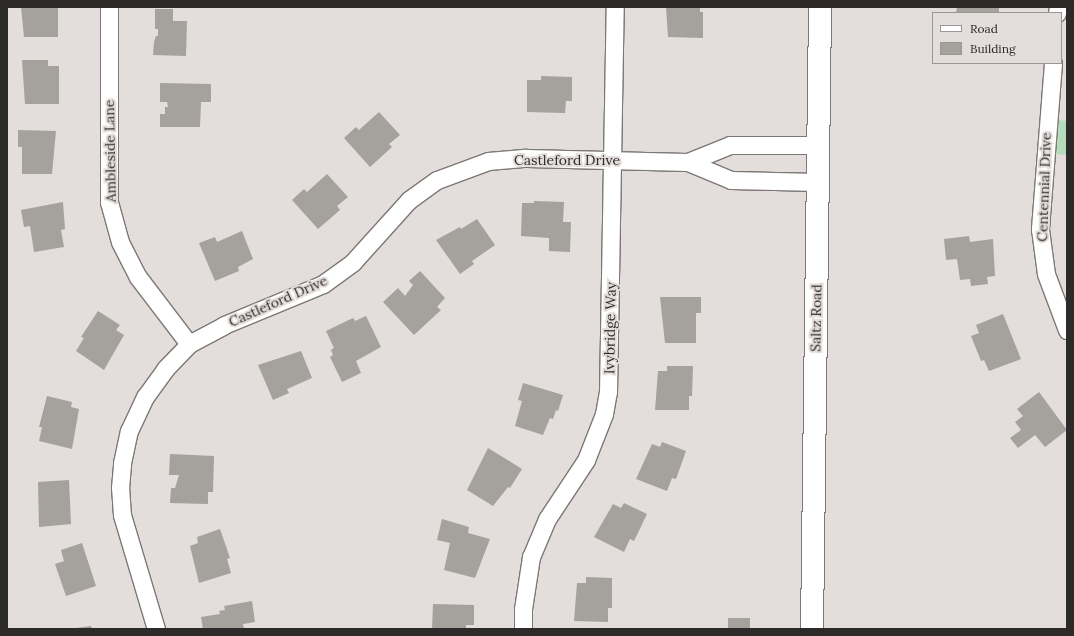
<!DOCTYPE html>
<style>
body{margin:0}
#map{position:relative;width:1074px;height:636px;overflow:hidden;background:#e3dddb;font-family:Lora,serif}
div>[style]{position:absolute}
.green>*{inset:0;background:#b6ddbb}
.building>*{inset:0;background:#a5a19d}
.roads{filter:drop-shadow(1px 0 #7d7875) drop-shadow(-1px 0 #7d7875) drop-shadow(0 1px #7d7875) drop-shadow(0 -1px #7d7875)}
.street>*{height:17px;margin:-8.5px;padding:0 8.5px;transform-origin:8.5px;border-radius:8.5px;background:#fff}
.secondary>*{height:22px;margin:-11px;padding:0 11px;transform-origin:11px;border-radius:11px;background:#fff}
span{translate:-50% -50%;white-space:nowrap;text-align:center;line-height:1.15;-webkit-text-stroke:4px #e3dddb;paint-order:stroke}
.street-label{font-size:14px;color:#2d2b2a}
.frame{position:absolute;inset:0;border:8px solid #2d2b2a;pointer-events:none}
.legend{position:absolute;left:932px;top:12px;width:130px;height:52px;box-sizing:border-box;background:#e3dddb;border:1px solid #9a9694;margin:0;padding:5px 7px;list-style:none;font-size:12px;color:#2d2b2a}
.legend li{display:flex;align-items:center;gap:8px;height:20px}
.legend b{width:20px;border:1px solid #9a9694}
</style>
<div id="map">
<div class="green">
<div style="clip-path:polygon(1057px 120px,1067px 121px,1067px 155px,1054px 154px)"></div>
</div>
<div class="building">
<div style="clip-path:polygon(21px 7px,58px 7px,58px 37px,24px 37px)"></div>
<div style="clip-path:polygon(666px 7px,700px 7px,700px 12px,703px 12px,703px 38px,668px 37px)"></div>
<div style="clip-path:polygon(957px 7px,999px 7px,999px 13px,956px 13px)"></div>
<div style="clip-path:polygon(155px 9px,173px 9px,173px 21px,187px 21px,186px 56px,153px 55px,154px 42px,156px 36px,158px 36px,158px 29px,155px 29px)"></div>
<div style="clip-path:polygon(22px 60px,48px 60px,48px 66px,59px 66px,59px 104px,25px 104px)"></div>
<div style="clip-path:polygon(541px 76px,572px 77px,572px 101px,566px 101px,565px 113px,527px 112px,527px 80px,541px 80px)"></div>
<div style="clip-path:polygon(160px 83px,211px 84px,211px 102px,201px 102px,200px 127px,160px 127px,160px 114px,165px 114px,165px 107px,168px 107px,167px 102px,160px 102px)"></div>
<div style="clip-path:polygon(379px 112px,400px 135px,389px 144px,392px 147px,370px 167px,344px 138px,356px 127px,359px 130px)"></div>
<div style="clip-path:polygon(18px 130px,56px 131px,52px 174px,22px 174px,22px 147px,18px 147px)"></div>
<div style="clip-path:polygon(327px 174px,348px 197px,337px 206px,340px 210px,318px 229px,292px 200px,304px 189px,307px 192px)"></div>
<div style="clip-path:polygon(534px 201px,564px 202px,563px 222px,571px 222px,570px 252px,549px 251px,549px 238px,521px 236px,522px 203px,534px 203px)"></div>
<div style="clip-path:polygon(63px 202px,65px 229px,61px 230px,64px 247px,34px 252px,30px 226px,24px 227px,21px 210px)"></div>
<div style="clip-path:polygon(477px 219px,495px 245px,472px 261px,474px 264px,460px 274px,436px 240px,460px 227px,461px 229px)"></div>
<div style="clip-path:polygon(242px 231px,253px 259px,238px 267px,239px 271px,215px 281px,199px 243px,215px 237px,217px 242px)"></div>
<div style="clip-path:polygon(969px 236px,970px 242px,993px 239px,995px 276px,987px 277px,988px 284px,971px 286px,970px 279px,960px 280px,957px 259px,946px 260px,944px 239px)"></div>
<div style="clip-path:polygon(420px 271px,445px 298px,437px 307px,441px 310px,414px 335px,383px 302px,398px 288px,405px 296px,413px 285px,409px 281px)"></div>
<div style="clip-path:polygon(660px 297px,701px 297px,701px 313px,696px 313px,696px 343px,665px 343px)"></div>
<div style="clip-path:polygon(98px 311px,120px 325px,116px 330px,124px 335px,104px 370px,76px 351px,84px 338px,81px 337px)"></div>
<div style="clip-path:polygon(1003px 314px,1021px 359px,989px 371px,984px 360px,981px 361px,971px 336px,979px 333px,976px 325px)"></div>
<div style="clip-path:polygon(366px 316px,381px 347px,356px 361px,361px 373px,342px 382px,330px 357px,333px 355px,331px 350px,334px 348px,326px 331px,353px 318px,355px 321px)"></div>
<div style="clip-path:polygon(301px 351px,312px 378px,287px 389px,289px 393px,273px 400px,258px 365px)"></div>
<div style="clip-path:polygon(667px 366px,693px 366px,692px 396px,689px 396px,689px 410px,655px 410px,658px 371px,667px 371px)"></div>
<div style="clip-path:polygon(523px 383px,563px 395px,558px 411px,556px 410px,553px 419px,550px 418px,543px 435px,515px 426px,522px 401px,518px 400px)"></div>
<div style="clip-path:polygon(1039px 392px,1067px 430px,1045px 447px,1035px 435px,1018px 448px,1010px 438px,1021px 430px,1015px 422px,1023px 416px,1017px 409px)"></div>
<div style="clip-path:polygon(47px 396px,72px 402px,71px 407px,79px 409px,72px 449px,39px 441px,42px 427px,39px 427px)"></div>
<div style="clip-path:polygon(662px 442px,686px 451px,676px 479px,672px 478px,667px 491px,636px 479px,652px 444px,660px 447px)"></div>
<div style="clip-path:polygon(488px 448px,522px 469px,510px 488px,508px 487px,493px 506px,467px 490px)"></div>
<div style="clip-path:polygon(170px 454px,214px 456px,213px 492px,208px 492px,208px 504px,170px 503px,171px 488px,175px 488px,179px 475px,169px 475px)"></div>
<div style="clip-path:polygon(69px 480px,71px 524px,39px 527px,38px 482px)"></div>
<div style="clip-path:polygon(624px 503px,647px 514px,634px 541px,630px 539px,624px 552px,594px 537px,613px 504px,621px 508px)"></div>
<div style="clip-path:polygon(442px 519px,469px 527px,468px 533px,490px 539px,475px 578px,444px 570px,450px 543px,437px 540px)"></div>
<div style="clip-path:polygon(220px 529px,230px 558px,227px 559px,231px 573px,199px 583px,190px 546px,198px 543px,197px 537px)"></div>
<div style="clip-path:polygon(82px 543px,96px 586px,66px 596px,55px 564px,64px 561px,61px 550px)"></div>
<div style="clip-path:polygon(586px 577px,612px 578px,612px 608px,608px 608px,608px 622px,574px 621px,577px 583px,586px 583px)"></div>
<div style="clip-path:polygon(252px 601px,255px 622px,243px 624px,244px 629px,203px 629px,201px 617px,220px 614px,219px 611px,225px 610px,224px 606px)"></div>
<div style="clip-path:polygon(433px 604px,474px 605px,474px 625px,466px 625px,466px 629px,432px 629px)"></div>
<div style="clip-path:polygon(728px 618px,750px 618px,750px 629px,728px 629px)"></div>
<div style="clip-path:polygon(91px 626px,92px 629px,76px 629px,76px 628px)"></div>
</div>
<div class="roads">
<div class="street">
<div style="left:109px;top:7px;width:195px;rotate:90deg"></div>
<div style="left:109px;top:202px;width:41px;rotate:74.6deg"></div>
<div style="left:120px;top:242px;width:39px;rotate:63deg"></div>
<div style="left:138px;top:277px;width:84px;rotate:52.7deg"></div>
<div style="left:1057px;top:13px;width:6px;rotate:-81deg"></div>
<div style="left:1053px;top:63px;width:167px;rotate:94.5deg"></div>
<div style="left:1040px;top:229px;width:45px;rotate:82.4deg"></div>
<div style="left:1046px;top:274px;width:60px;rotate:69.4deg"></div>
<div style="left:818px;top:182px;width:87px;rotate:-178.7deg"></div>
<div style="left:731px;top:180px;width:47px;rotate:-157.3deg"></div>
<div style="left:688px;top:162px;width:45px;rotate:-22deg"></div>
<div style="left:730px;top:145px;width:88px"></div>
<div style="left:156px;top:629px;width:119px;rotate:-106.6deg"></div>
<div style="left:122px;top:515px;width:27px;rotate:-94deg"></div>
<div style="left:120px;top:488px;width:25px;rotate:-85deg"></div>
<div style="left:122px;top:463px;width:33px;rotate:-78deg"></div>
<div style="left:129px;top:431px;width:38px;rotate:-65deg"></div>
<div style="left:145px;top:397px;width:34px;rotate:-54deg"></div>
<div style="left:165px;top:369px;width:35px;rotate:-46deg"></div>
<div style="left:189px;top:344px;width:40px;rotate:-28deg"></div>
<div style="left:224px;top:325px;width:107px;rotate:-22.5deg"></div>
<div style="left:323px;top:284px;width:37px;rotate:-36deg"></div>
<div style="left:353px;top:262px;width:84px;rotate:-47.9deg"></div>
<div style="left:409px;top:200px;width:34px;rotate:-36deg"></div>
<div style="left:437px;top:180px;width:54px;rotate:-20.4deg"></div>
<div style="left:488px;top:161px;width:38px;rotate:-5deg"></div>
<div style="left:526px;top:158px;width:162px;rotate:1.4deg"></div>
<div style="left:523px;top:629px;width:20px;rotate:-90deg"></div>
<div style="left:523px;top:609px;width:53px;rotate:-81.3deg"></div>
<div style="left:531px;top:557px;width:41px;rotate:-67.2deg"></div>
<div style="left:547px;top:519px;width:71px;rotate:-56.5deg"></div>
<div style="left:586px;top:460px;width:49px;rotate:-68.6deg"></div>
<div style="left:604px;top:414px;width:22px;rotate:-80deg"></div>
<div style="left:608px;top:392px;width:385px;rotate:-89deg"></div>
</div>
<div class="secondary">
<div style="left:812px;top:629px;width:622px;rotate:-89.26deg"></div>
</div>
</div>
<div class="street-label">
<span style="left:110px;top:151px;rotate:-91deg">Ambleside Lane</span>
<span style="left:567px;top:160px">Castleford Drive</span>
<span style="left:1044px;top:187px;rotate:-88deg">Centennial Drive</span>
<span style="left:278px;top:301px;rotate:-24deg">Castleford Drive</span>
<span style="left:816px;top:318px;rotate:-89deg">Saltz Road</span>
<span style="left:610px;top:328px;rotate:-89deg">Ivybridge Way</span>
</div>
<div class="frame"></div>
<ul class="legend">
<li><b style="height:5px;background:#fff"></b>Road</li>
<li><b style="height:11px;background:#a5a19d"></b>Building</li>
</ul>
</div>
